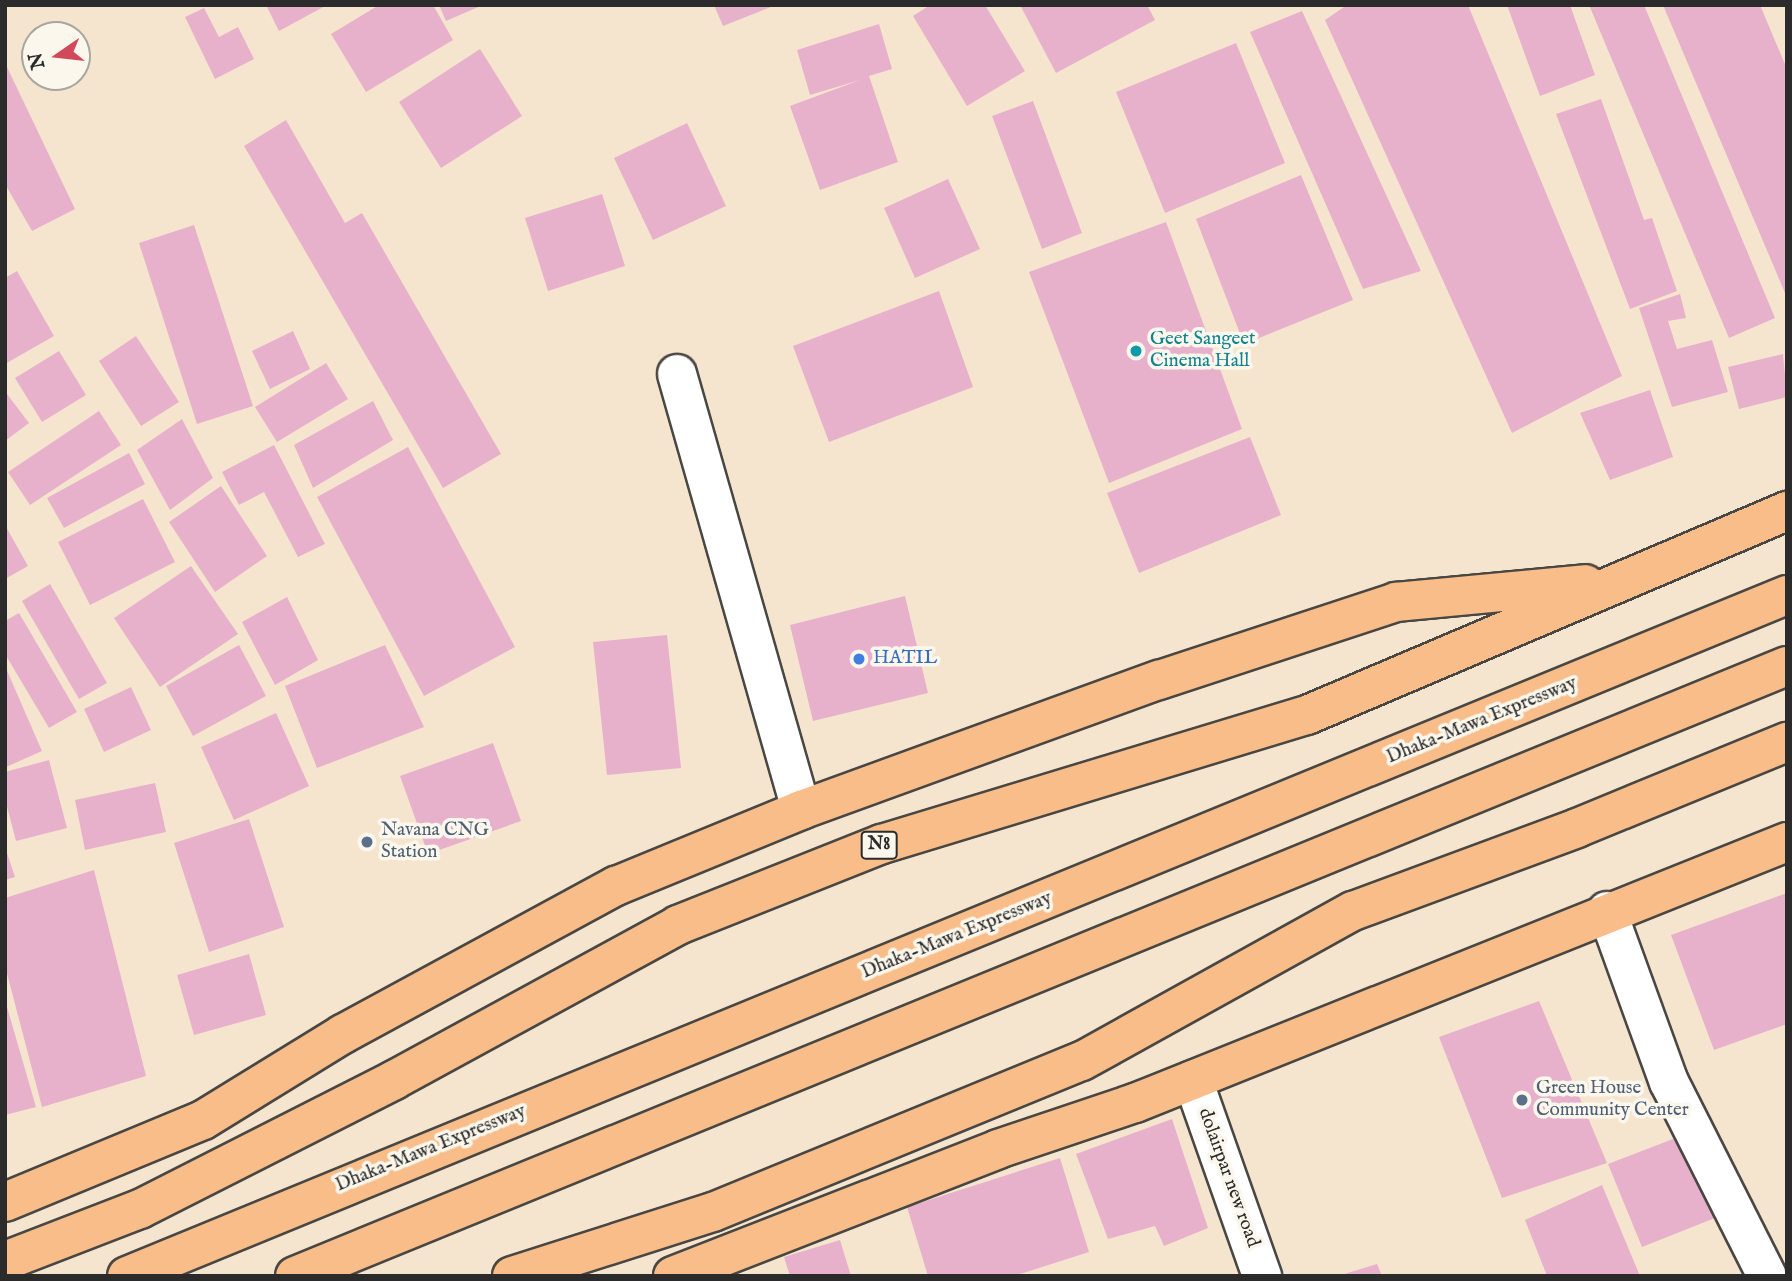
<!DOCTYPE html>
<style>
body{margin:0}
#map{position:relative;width:1792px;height:1281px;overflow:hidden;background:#f6e5ce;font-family:"IM FELL English",serif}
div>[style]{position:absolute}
.building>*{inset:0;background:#e7b1cc}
.roads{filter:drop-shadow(2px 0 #494743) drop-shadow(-2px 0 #494743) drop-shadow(0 2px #494743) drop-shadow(0 -2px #494743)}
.street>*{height:38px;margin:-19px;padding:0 19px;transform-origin:19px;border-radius:19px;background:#fff}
.highway>*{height:38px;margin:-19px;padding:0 19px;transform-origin:19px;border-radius:19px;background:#f8bd89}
.dots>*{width:19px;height:19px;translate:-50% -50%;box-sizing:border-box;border:4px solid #fbf7ec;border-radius:50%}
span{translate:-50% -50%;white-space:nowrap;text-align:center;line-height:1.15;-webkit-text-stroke:7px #fbf7ec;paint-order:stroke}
.shield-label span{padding:2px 5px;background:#fbf7ec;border:2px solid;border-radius:5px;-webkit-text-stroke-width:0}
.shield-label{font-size:18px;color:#2b2b2b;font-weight:700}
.culture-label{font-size:19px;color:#0d838f}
.left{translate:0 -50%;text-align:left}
.shop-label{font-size:19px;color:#366cbe}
.street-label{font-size:19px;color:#2b2b2b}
.service-label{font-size:19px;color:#4e5e75}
.frame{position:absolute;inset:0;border:7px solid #2b2b2b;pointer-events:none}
.north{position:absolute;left:21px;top:21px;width:70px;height:70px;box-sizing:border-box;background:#fbf7ec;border:2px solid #a8a59f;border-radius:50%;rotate:256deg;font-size:19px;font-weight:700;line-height:28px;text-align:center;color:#2b2b2b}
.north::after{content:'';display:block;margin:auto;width:24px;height:32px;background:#d1495b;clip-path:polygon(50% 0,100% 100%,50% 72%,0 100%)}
</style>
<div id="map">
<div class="building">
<div style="clip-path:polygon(266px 5px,327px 5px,279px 31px)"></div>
<div style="clip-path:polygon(379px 5px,433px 5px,453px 40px,366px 92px,331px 34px)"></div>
<div style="clip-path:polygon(439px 5px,483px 5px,446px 21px)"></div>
<div style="clip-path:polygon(714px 5px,776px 5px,723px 26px)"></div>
<div style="clip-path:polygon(930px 5px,985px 5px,1025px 71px,967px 106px,913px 16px)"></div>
<div style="clip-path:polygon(1020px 5px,1147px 5px,1155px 20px,1056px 73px)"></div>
<div style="clip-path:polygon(1347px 5px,1468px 5px,1622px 376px,1512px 433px,1325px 20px)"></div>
<div style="clip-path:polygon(1507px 5px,1570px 5px,1595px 75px,1540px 96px)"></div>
<div style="clip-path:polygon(1589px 5px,1644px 5px,1775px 318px,1729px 338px)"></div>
<div style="clip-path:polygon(1663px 5px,1760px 5px,1787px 69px,1785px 293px)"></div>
<div style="clip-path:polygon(204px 8px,219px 37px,238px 27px,254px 59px,215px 79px,185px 17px)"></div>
<div style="clip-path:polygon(1302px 11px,1421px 271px,1363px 289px,1250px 32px)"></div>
<div style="clip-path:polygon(879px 24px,892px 69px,869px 76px,898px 162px,820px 190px,790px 106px,860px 80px,810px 95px,797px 50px)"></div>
<div style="clip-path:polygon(1236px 43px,1285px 163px,1165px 213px,1116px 92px)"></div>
<div style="clip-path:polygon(480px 49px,522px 116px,441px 168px,399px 102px)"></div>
<div style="clip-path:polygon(5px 63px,75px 209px,32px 231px,5px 184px)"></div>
<div style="clip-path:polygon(1601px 99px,1644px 220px,1652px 218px,1677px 291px,1630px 309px,1556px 114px)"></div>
<div style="clip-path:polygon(1033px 101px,1082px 233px,1042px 249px,992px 116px)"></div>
<div style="clip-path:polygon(286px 120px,345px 223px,362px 213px,501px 454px,443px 488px,244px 146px)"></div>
<div style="clip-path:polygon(687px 123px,726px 206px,653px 240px,614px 158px)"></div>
<div style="clip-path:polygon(1301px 175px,1353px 300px,1244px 344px,1196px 219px)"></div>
<div style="clip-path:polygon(948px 179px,980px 249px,915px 278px,884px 208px)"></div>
<div style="clip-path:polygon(602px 194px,625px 266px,548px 291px,525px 218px)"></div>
<div style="clip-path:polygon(1166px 222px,1242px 429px,1109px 483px,1029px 272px)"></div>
<div style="clip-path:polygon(194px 225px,253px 406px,197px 424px,139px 243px)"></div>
<div style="clip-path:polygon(17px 271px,54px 336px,5px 364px,5px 278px)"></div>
<div style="clip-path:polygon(939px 291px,973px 387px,829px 442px,793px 346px)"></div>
<div style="clip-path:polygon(1680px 294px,1686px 318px,1668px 321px,1677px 349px,1712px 340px,1728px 392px,1672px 407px,1639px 308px)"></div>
<div style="clip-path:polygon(293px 331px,310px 369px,270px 389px,252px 351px)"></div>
<div style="clip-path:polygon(136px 336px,179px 402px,141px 426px,99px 361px)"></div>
<div style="clip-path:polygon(59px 351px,86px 395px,42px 422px,15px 378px)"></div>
<div style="clip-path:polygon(1783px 354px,1787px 397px,1739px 409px,1728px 367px)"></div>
<div style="clip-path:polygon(326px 363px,348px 399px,277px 442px,255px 407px)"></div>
<div style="clip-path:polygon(1650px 390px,1673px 457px,1610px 480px,1580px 413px)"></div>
<div style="clip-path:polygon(7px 394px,29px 423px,5px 441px,5px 396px)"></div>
<div style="clip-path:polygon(373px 401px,393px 440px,313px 488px,294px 445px)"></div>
<div style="clip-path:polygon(99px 411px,121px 445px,30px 505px,8px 472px)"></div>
<div style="clip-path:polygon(182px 419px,213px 478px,170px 510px,137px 450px)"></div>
<div style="clip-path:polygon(1250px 437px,1281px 515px,1139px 573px,1107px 493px)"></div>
<div style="clip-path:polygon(274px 445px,325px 544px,298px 557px,264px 492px,239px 505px,222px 472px)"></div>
<div style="clip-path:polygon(408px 447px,515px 647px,424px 696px,317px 497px)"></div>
<div style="clip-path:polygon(129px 453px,145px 484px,64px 528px,47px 498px)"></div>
<div style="clip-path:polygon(221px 486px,267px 556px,215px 592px,169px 522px)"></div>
<div style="clip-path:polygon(143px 499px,175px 562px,90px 605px,58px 542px)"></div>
<div style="clip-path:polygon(5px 525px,28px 566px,5px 579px)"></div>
<div style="clip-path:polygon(191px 566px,238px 634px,160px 687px,114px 618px)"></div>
<div style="clip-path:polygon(50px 584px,107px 683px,79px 699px,22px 601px)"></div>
<div style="clip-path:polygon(905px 596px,928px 693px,813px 721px,790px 625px)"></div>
<div style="clip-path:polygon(287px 597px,318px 660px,275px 685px,242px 622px)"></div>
<div style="clip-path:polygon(19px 613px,77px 712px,49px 728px,5px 654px,5px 621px)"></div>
<div style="clip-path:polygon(667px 635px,681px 768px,607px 775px,593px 642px)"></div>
<div style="clip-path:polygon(239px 645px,266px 696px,193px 736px,166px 686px)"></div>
<div style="clip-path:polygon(385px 645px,424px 727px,317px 768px,285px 686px)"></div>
<div style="clip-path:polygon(5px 666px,42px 751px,6px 767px,5px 765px)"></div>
<div style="clip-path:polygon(131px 687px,151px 730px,104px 752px,84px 709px)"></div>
<div style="clip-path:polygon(276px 713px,309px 786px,234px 820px,201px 747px)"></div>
<div style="clip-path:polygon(493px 743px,521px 821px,428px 854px,400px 776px)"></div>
<div style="clip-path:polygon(49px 760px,67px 828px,16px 841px,5px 799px,5px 772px)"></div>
<div style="clip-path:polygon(155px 783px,166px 832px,85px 850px,75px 800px)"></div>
<div style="clip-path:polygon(249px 819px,284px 927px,209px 952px,174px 843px)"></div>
<div style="clip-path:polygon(5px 847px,15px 877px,5px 880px)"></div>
<div style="clip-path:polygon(94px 870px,146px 1076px,42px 1107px,5px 966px,5px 898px)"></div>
<div style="clip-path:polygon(1787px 893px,1787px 1024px,1714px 1050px,1671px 935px)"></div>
<div style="clip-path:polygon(249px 954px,266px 1015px,194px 1035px,177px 975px)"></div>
<div style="clip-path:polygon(5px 1000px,36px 1107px,5px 1115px)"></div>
<div style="clip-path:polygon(1539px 1001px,1607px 1163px,1502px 1198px,1439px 1037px)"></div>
<div style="clip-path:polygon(1172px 1119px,1208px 1228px,1164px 1246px,1155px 1226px,1108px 1239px,1076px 1154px)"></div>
<div style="clip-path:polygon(1686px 1134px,1720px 1216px,1642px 1247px,1608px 1164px)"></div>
<div style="clip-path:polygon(1060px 1158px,1089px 1252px,1014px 1276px,928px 1276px,907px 1207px)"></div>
<div style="clip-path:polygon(1602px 1185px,1640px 1276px,1547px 1276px,1525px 1220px)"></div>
<div style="clip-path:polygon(840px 1240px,851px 1276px,790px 1276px,784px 1257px)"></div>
<div style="clip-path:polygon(1377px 1264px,1382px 1276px,1341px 1276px,1341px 1275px)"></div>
</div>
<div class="roads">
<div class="street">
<div style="left:677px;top:374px;width:453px;rotate:74.1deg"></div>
<div style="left:1607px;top:911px;width:182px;rotate:70.1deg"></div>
<div style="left:1669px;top:1082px;width:217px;rotate:63.2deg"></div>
<div style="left:1193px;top:1080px;width:208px;rotate:70.6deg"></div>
</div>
<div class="highway">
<div style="left:5px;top:1202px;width:214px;rotate:-22.5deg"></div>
<div style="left:203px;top:1120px;width:164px;rotate:-31.6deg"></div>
<div style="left:343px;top:1034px;width:311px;rotate:-28.5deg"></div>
<div style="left:616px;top:886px;width:200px;rotate:-22.3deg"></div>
<div style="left:801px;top:810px;width:381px;rotate:-20deg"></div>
<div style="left:1159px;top:680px;width:250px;rotate:-18.2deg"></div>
<div style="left:1396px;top:602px;width:190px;rotate:-5.4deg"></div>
<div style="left:5px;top:1261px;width:145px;rotate:-21.1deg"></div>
<div style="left:140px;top:1209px;width:285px;rotate:-26.9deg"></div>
<div style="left:394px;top:1080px;width:324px;rotate:-28.6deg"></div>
<div style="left:678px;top:925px;width:219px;rotate:-21.7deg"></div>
<div style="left:882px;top:844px;width:444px;rotate:-16.9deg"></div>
<div style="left:1307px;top:715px;width:522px;rotate:-23.03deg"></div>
<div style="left:127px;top:1276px;width:1794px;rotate:-22.31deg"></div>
<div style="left:295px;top:1276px;width:1612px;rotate:-22.24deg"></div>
<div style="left:512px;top:1276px;width:211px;rotate:-17.7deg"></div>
<div style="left:713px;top:1212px;width:399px;rotate:-22.3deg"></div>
<div style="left:1082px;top:1061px;width:310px;rotate:-29deg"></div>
<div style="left:1353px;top:911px;width:239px;rotate:-20.3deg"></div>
<div style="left:1577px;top:828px;width:227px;rotate:-22.3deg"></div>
<div style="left:673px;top:1276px;width:349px;rotate:-21.3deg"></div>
<div style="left:998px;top:1149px;width:145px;rotate:-18.6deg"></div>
<div style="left:1135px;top:1103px;width:702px;rotate:-21.82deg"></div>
</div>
</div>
<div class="dots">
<div style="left:1136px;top:351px;background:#0f9aa8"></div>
<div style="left:859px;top:659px;background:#3f7fe0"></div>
<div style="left:367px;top:842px;background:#5c6f8a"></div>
<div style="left:1522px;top:1100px;background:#5c6f8a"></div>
</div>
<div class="shield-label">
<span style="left:879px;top:845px">N8</span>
</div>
<div class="culture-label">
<span class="left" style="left:1150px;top:351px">Geet Sangeet<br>Cinema Hall</span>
</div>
<div class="shop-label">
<span class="left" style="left:873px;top:659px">HATIL</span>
</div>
<div class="street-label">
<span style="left:1482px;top:721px;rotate:-22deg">Dhaka-Mawa Expressway</span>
<span style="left:957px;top:936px;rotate:-22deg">Dhaka-Mawa Expressway</span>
<span style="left:431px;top:1149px;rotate:-22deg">Dhaka-Mawa Expressway</span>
<span style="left:1228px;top:1178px;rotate:70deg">dolairpar new road</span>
</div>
<div class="service-label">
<span class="left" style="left:381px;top:842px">Navana CNG<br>Station</span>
<span class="left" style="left:1536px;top:1100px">Green House<br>Community Center</span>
</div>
<div class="frame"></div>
<div class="north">N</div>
</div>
